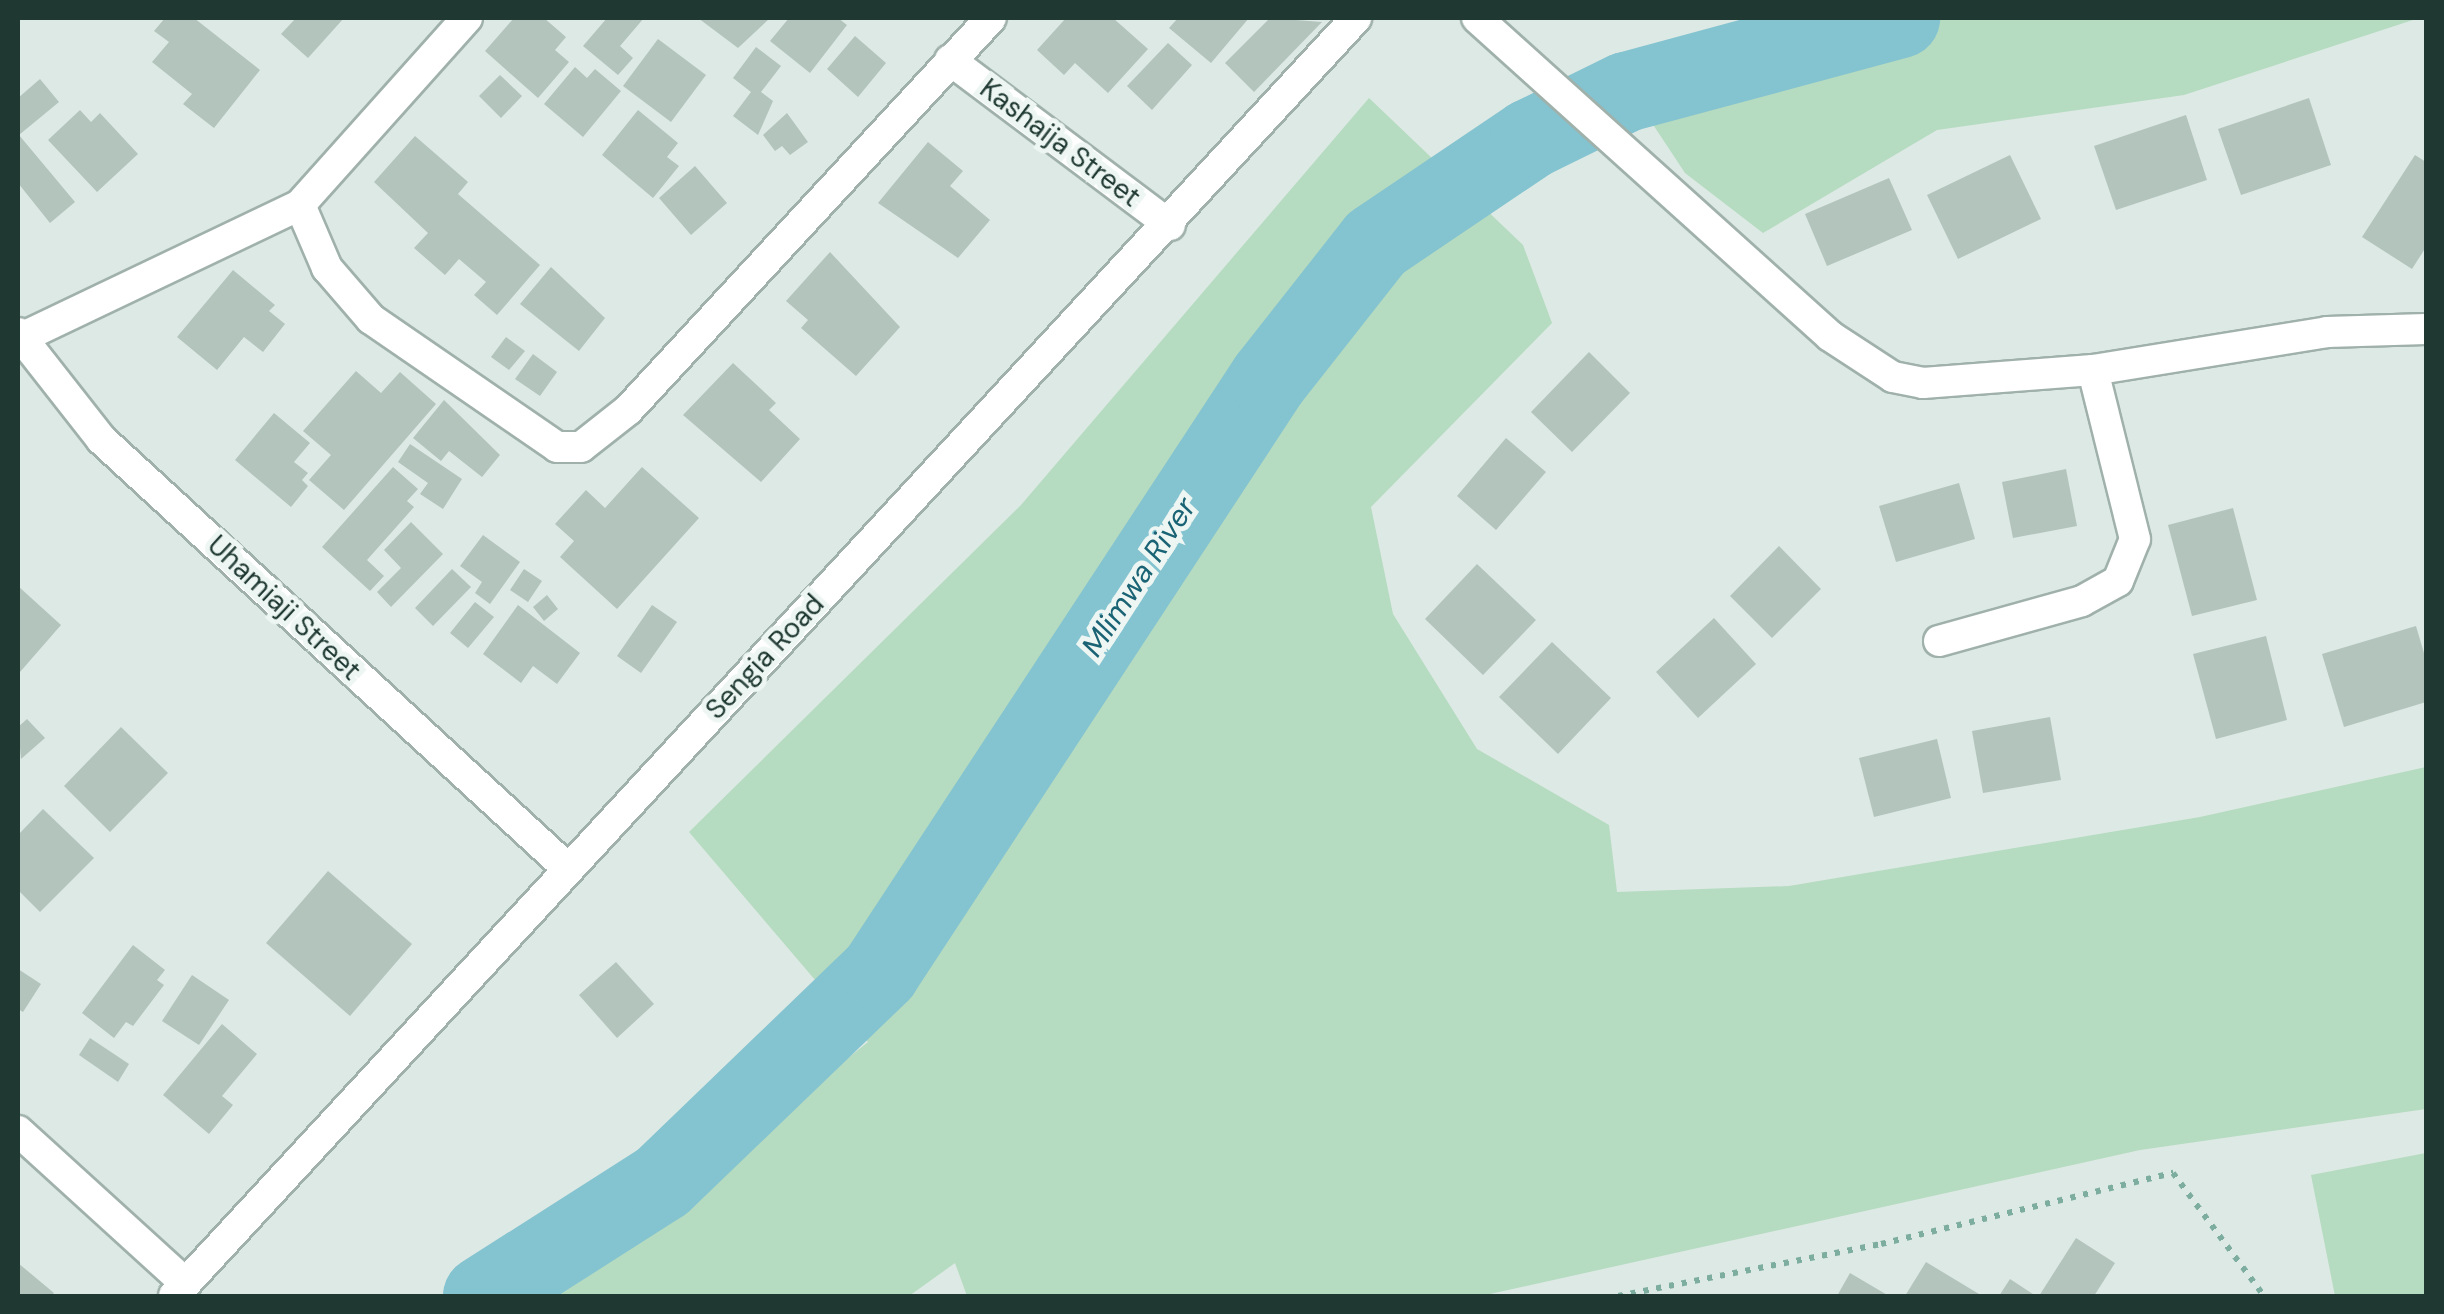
<!DOCTYPE html>
<style>
body{margin:0}
#map{position:relative;width:2444px;height:1314px;overflow:hidden;background:#dde9e4;font-family:"DM Sans",sans-serif}
div>[style]{position:absolute}
.green>*{inset:0;background:#b5dbc0}
.river>*{height:80px;margin:-40px;padding:0 40px;transform-origin:40px;border-radius:40px;background:#84c3d0}
.building>*{inset:0;background:#b3c4bd}
.path>*{height:6px;margin-top:-3px;transform-origin:0;background:repeating-linear-gradient(90deg,#7dad9f 0 5px,transparent 0 13px)}
.roads{filter:drop-shadow(2px 0 #a0b1ab) drop-shadow(-2px 0 #a0b1ab) drop-shadow(0 2px #a0b1ab) drop-shadow(0 -2px #a0b1ab)}
.street>*{height:30px;margin:-15px;padding:0 15px;transform-origin:15px;border-radius:15px;background:#fff}
span{translate:-50% -50%;white-space:nowrap;text-align:center;line-height:1.15;-webkit-text-stroke:10px #edf6f2;paint-order:stroke}
.street-label{font-size:28px;color:#1f3932}
.water-label{font-size:30px;color:#1a6374;font-style:italic}
.frame{position:absolute;inset:0;border:20px solid #1f3932;pointer-events:none}
</style>
<div id="map">
<div class="green">
<div style="clip-path:polygon(1749px 18px,2419px 18px,2184px 95px,1937px 130px,1763px 233px,1685px 173px,1613px 64px)"></div>
<div style="clip-path:polygon(1369px 98px,1523px 245px,1552px 323px,1371px 507px,1393px 614px,1477px 749px,1609px 825px,1617px 892px,1789px 886px,2200px 817px,2426px 767px,2426px 1109px,2140px 1150px,1481px 1296px,967px 1296px,955px 1263px,909px 1296px,550px 1296px,868px 1042px,689px 832px,1021px 505px)"></div>
<div style="clip-path:polygon(2426px 1153px,2426px 1296px,2335px 1296px,2311px 1175px)"></div>
</div>
<div class="river">
<div style="left:483px;top:1296px;width:212px;rotate:-32.5deg"></div>
<div style="left:662px;top:1182px;width:303px;rotate:-43.9deg"></div>
<div style="left:880px;top:972px;width:709px;rotate:-56.74deg"></div>
<div style="left:1269px;top:379px;width:173px;rotate:-51.8deg"></div>
<div style="left:1376px;top:243px;width:186px;rotate:-34deg"></div>
<div style="left:1530px;top:139px;width:107px;rotate:-26.1deg"></div>
<div style="left:1626px;top:92px;width:284px;rotate:-15.1deg"></div>
</div>
<div class="building">
<div style="clip-path:polygon(165px 18px,194px 18px,260px 70px,214px 128px,183px 104px,192px 94px,152px 62px,169px 42px,154px 31px)"></div>
<div style="clip-path:polygon(296px 18px,344px 18px,308px 58px,281px 34px)"></div>
<div style="clip-path:polygon(514px 18px,544px 18px,566px 37px,555px 50px,569px 62px,538px 98px,485px 51px)"></div>
<div style="clip-path:polygon(607px 18px,644px 18px,620px 46px,633px 58px,618px 75px,583px 46px)"></div>
<div style="clip-path:polygon(698px 18px,770px 18px,738px 48px)"></div>
<div style="clip-path:polygon(789px 18px,838px 18px,847px 25px,810px 73px,770px 41px)"></div>
<div style="clip-path:polygon(1066px 18px,1113px 18px,1148px 49px,1108px 93px,1075px 63px,1064px 75px,1037px 50px)"></div>
<div style="clip-path:polygon(1178px 18px,1249px 18px,1211px 63px,1169px 28px)"></div>
<div style="clip-path:polygon(1270px 18px,1322px 22px,1254px 92px,1225px 63px)"></div>
<div style="clip-path:polygon(855px 36px,886px 63px,858px 97px,827px 69px)"></div>
<div style="clip-path:polygon(658px 39px,706px 75px,671px 122px,623px 86px)"></div>
<div style="clip-path:polygon(1168px 43px,1192px 65px,1152px 110px,1127px 86px)"></div>
<div style="clip-path:polygon(756px 47px,781px 66px,761px 92px,773px 101px,758px 135px,733px 116px,751px 92px,733px 78px)"></div>
<div style="clip-path:polygon(575px 67px,587px 78px,595px 69px,621px 91px,583px 137px,544px 104px)"></div>
<div style="clip-path:polygon(500px 75px,522px 96px,501px 118px,479px 96px)"></div>
<div style="clip-path:polygon(40px 79px,59px 102px,19px 135px,75px 202px,50px 223px,18px 183px,18px 98px)"></div>
<div style="clip-path:polygon(2309px 98px,2331px 165px,2241px 195px,2218px 129px)"></div>
<div style="clip-path:polygon(80px 110px,91px 122px,100px 113px,138px 154px,97px 192px,48px 140px)"></div>
<div style="clip-path:polygon(638px 110px,678px 143px,667px 157px,679px 166px,653px 198px,602px 155px)"></div>
<div style="clip-path:polygon(787px 113px,808px 142px,790px 155px,782px 146px,775px 151px,763px 135px)"></div>
<div style="clip-path:polygon(2186px 115px,2207px 180px,2116px 210px,2094px 146px)"></div>
<div style="clip-path:polygon(415px 136px,468px 182px,458px 194px,540px 265px,497px 315px,474px 295px,486px 282px,459px 259px,445px 275px,414px 248px,428px 233px,374px 182px)"></div>
<div style="clip-path:polygon(928px 142px,963px 171px,950px 186px,990px 220px,958px 258px,878px 203px)"></div>
<div style="clip-path:polygon(2010px 155px,2041px 219px,1958px 259px,1927px 195px)"></div>
<div style="clip-path:polygon(2415px 155px,2426px 162px,2426px 247px,2412px 269px,2362px 237px)"></div>
<div style="clip-path:polygon(695px 166px,727px 203px,691px 235px,659px 198px)"></div>
<div style="clip-path:polygon(1889px 178px,1912px 230px,1827px 266px,1805px 214px)"></div>
<div style="clip-path:polygon(830px 252px,900px 327px,856px 376px,801px 328px,808px 320px,786px 301px)"></div>
<div style="clip-path:polygon(551px 267px,605px 318px,579px 351px,520px 304px)"></div>
<div style="clip-path:polygon(233px 270px,275px 305px,269px 311px,285px 324px,263px 352px,244px 337px,217px 370px,177px 337px)"></div>
<div style="clip-path:polygon(506px 337px,525px 351px,509px 370px,491px 357px)"></div>
<div style="clip-path:polygon(1589px 352px,1630px 393px,1572px 452px,1531px 412px)"></div>
<div style="clip-path:polygon(533px 354px,557px 372px,540px 396px,515px 379px)"></div>
<div style="clip-path:polygon(733px 363px,776px 403px,769px 410px,800px 439px,761px 482px,683px 415px)"></div>
<div style="clip-path:polygon(356px 371px,381px 393px,400px 372px,436px 404px,344px 510px,309px 480px,331px 455px,303px 431px)"></div>
<div style="clip-path:polygon(444px 400px,500px 455px,482px 477px,449px 451px,441px 461px,413px 438px)"></div>
<div style="clip-path:polygon(274px 413px,310px 443px,294px 462px,308px 473px,302px 480px,308px 486px,291px 507px,235px 460px)"></div>
<div style="clip-path:polygon(1506px 438px,1546px 472px,1496px 530px,1457px 496px)"></div>
<div style="clip-path:polygon(410px 444px,462px 479px,443px 509px,420px 494px,428px 483px,398px 462px)"></div>
<div style="clip-path:polygon(393px 467px,418px 489px,407px 501px,414px 507px,367px 560px,384px 576px,370px 591px,322px 547px)"></div>
<div style="clip-path:polygon(642px 467px,699px 518px,617px 609px,560px 557px,574px 541px,555px 524px,586px 490px,605px 508px)"></div>
<div style="clip-path:polygon(2066px 469px,2077px 526px,2013px 538px,2002px 482px)"></div>
<div style="clip-path:polygon(1959px 483px,1975px 539px,1896px 562px,1879px 506px)"></div>
<div style="clip-path:polygon(2233px 508px,2257px 600px,2192px 616px,2168px 525px)"></div>
<div style="clip-path:polygon(411px 522px,443px 554px,391px 607px,377px 592px,401px 568px,384px 550px)"></div>
<div style="clip-path:polygon(483px 535px,520px 562px,490px 604px,475px 593px,482px 582px,460px 566px)"></div>
<div style="clip-path:polygon(1779px 546px,1821px 589px,1772px 638px,1730px 596px)"></div>
<div style="clip-path:polygon(1477px 564px,1536px 620px,1483px 675px,1425px 619px)"></div>
<div style="clip-path:polygon(452px 569px,471px 587px,433px 626px,415px 608px)"></div>
<div style="clip-path:polygon(524px 569px,542px 581px,528px 602px,510px 590px)"></div>
<div style="clip-path:polygon(18px 586px,61px 625px,20px 672px,18px 670px)"></div>
<div style="clip-path:polygon(547px 595px,558px 609px,544px 621px,533px 607px)"></div>
<div style="clip-path:polygon(475px 602px,494px 617px,468px 648px,450px 633px)"></div>
<div style="clip-path:polygon(518px 605px,580px 653px,557px 684px,533px 666px,521px 683px,483px 654px)"></div>
<div style="clip-path:polygon(652px 605px,677px 622px,641px 673px,617px 656px)"></div>
<div style="clip-path:polygon(1714px 618px,1756px 664px,1698px 718px,1656px 672px)"></div>
<div style="clip-path:polygon(2416px 626px,2426px 660px,2426px 702px,2344px 727px,2322px 654px)"></div>
<div style="clip-path:polygon(2266px 636px,2287px 720px,2216px 739px,2193px 654px)"></div>
<div style="clip-path:polygon(1552px 642px,1611px 698px,1558px 754px,1499px 697px)"></div>
<div style="clip-path:polygon(2050px 717px,2061px 780px,1983px 793px,1972px 731px)"></div>
<div style="clip-path:polygon(27px 719px,45px 738px,21px 759px,18px 727px)"></div>
<div style="clip-path:polygon(121px 727px,168px 773px,110px 832px,64px 786px)"></div>
<div style="clip-path:polygon(1937px 739px,1951px 798px,1874px 817px,1859px 758px)"></div>
<div style="clip-path:polygon(43px 809px,94px 858px,40px 912px,18px 890px,18px 835px)"></div>
<div style="clip-path:polygon(328px 871px,412px 944px,350px 1016px,266px 943px)"></div>
<div style="clip-path:polygon(133px 945px,165px 970px,157px 980px,164px 985px,133px 1026px,126px 1022px,114px 1038px,82px 1013px)"></div>
<div style="clip-path:polygon(616px 962px,654px 1004px,617px 1038px,579px 995px)"></div>
<div style="clip-path:polygon(18px 969px,41px 984px,23px 1012px,18px 1009px)"></div>
<div style="clip-path:polygon(192px 975px,229px 1000px,199px 1045px,162px 1021px)"></div>
<div style="clip-path:polygon(222px 1024px,257px 1054px,222px 1096px,233px 1105px,209px 1134px,163px 1095px)"></div>
<div style="clip-path:polygon(90px 1038px,129px 1064px,118px 1082px,79px 1055px)"></div>
<div style="clip-path:polygon(2076px 1238px,2115px 1263px,2094px 1296px,2039px 1296px)"></div>
<div style="clip-path:polygon(1926px 1262px,1979px 1294px,1977px 1296px,1905px 1296px)"></div>
<div style="clip-path:polygon(18px 1263px,54px 1293px,51px 1296px,18px 1296px)"></div>
<div style="clip-path:polygon(1850px 1273px,1889px 1296px,1837px 1296px)"></div>
<div style="clip-path:polygon(2010px 1279px,2036px 1296px,1999px 1296px)"></div>
</div>
<div class="path">
<div style="left:1618px;top:1296px;width:268px;rotate:-11.2deg"></div>
<div style="left:1881px;top:1244px;width:301px;rotate:-13.7deg"></div>
<div style="left:2173px;top:1173px;width:153px;rotate:53.5deg"></div>
</div>
<div class="roads">
<div class="street">
<div style="left:467px;top:18px;width:251px;rotate:131.8deg"></div>
<div style="left:300px;top:205px;width:69px;rotate:66.8deg"></div>
<div style="left:327px;top:268px;width:67px;rotate:49.2deg"></div>
<div style="left:371px;top:319px;width:226px;rotate:34.5deg"></div>
<div style="left:557px;top:447px;width:24px"></div>
<div style="left:581px;top:447px;width:60px;rotate:-38.2deg"></div>
<div style="left:628px;top:410px;width:534px;rotate:-47.2deg"></div>
<div style="left:1477px;top:18px;width:475px;rotate:42deg"></div>
<div style="left:1830px;top:336px;width:75px;rotate:33.1deg"></div>
<div style="left:1893px;top:377px;width:31px;rotate:11deg"></div>
<div style="left:1923px;top:383px;width:170px;rotate:-4.4deg"></div>
<div style="left:2093px;top:370px;width:237px;rotate:-9.2deg"></div>
<div style="left:2327px;top:332px;width:99px;rotate:-1.7deg"></div>
<div style="left:950px;top:60px;width:275px;rotate:36.9deg"></div>
<div style="left:18px;top:333px;width:135px;rotate:51.9deg"></div>
<div style="left:101px;top:439px;width:633px;rotate:42.63deg"></div>
<div style="left:21px;top:338px;width:309px;rotate:-25.5deg"></div>
<div style="left:1939px;top:641px;width:148px;rotate:-15.6deg"></div>
<div style="left:2082px;top:601px;width:41px;rotate:-29.1deg"></div>
<div style="left:2118px;top:581px;width:45px;rotate:-68deg"></div>
<div style="left:2135px;top:539px;width:174px;rotate:-104deg"></div>
<div style="left:18px;top:1131px;width:226px;rotate:42.3deg"></div>
<div style="left:174px;top:1296px;width:1741px;rotate:-47.23deg"></div>
</div>
</div>
<div class="street-label">
<span style="left:1060px;top:143px;rotate:37deg">Kashaija Street</span>
<span style="left:284px;top:608px;rotate:43deg">Uhamiaji Street</span>
<span style="left:765px;top:657px;rotate:-47deg">Sengia Road</span>
</div>
<div class="water-label">
<span style="left:1139px;top:577px;rotate:-57deg">Mlimwa River</span>
</div>
<div class="frame"></div>
</div>
